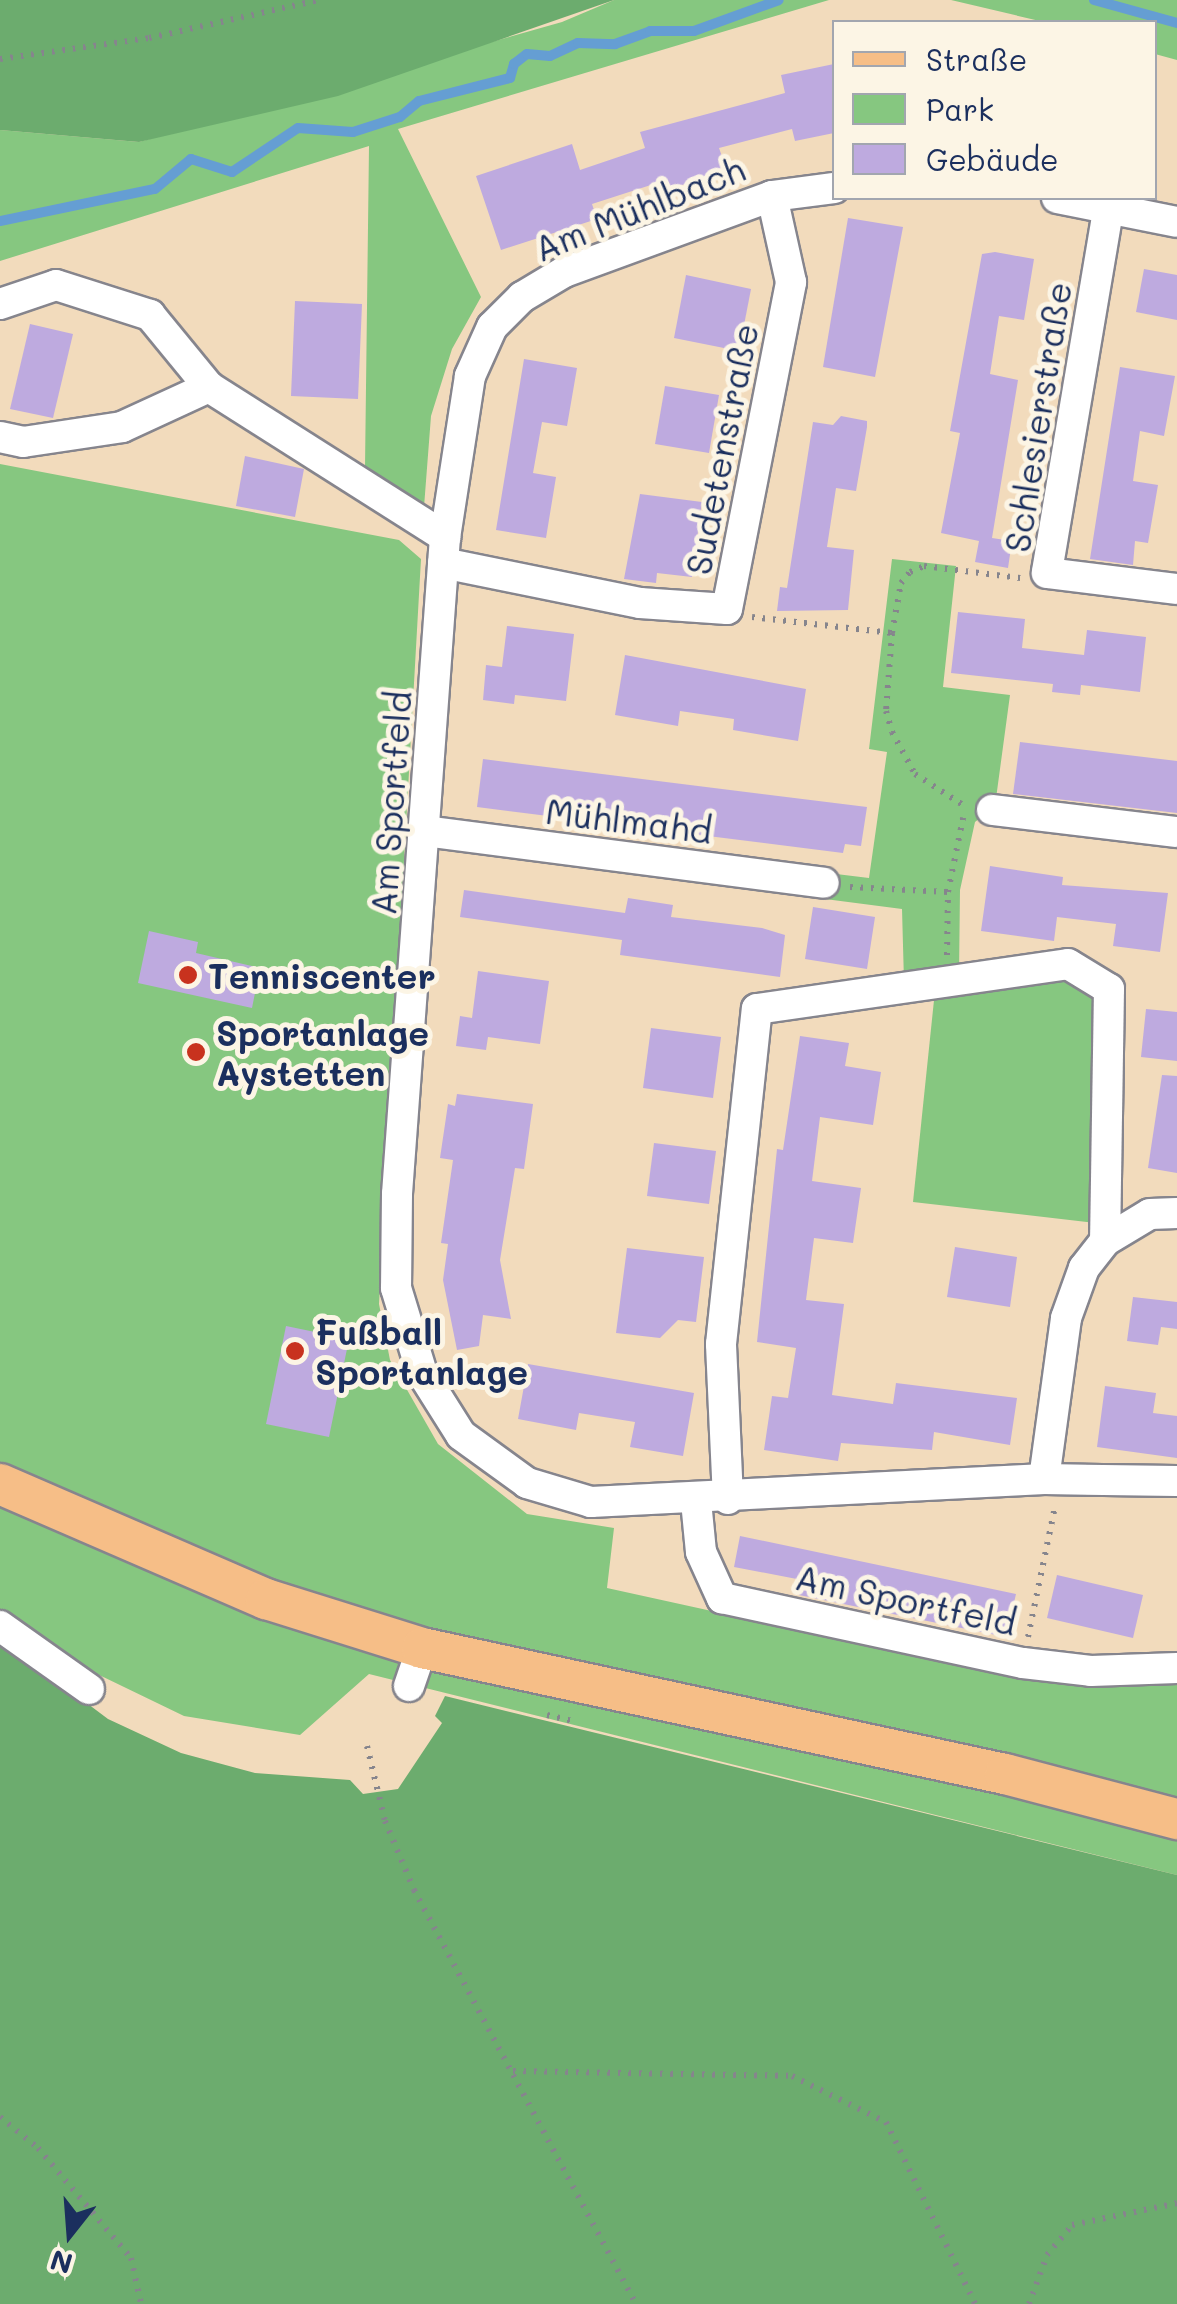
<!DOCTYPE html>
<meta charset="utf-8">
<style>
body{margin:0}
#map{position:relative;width:1177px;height:2304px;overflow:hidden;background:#f2dbbc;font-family:Mali,sans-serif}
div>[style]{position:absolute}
.green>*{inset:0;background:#86c780}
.forest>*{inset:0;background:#6cac6e}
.stream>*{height:10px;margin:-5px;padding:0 5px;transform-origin:5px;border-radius:5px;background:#659ed3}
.building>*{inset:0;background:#beaadf}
.path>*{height:6px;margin-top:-3px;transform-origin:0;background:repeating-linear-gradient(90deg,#86858d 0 2.5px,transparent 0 10.5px)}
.roads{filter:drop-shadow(2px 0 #86858d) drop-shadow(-2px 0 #86858d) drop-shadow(0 2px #86858d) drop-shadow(0 -2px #86858d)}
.minor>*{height:30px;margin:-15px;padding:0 15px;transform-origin:15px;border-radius:15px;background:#fff}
.major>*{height:40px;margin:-20px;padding:0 20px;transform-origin:20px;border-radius:20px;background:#f6be87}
.dots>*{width:28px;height:28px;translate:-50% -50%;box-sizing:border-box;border:5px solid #fcf5e5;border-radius:50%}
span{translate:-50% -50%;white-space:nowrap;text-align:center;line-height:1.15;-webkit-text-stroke:10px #fcf5e5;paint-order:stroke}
.street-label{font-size:35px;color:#1b2f5e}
.poi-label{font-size:35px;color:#1b2f5e;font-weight:700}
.left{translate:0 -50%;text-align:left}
.legend{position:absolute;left:832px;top:20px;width:325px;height:180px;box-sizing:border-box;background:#fcf5e5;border:2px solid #a2a6af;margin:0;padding:12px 18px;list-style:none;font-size:30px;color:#1b2f5e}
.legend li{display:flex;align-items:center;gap:20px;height:50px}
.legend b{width:50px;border:2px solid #a2a6af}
.north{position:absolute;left:20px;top:2184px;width:100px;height:100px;-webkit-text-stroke:8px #fcf5e5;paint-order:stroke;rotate:197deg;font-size:28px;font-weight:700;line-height:40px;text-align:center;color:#1b2f5e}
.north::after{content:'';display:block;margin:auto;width:35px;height:45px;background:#1b2f5e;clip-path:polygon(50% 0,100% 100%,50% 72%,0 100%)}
</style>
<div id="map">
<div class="green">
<div style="clip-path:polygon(614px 0,829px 0,398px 129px,481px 297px,452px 349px,431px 416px,424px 507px,365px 467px,369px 146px,0 261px,0 130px,139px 142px,562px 22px)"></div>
<div style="clip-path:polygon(951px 0,1177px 0,1177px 60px,1155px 54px,1154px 22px,1044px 22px)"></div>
<div style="clip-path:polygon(0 464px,399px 540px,421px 559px,379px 1304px,390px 1360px,438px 1444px,527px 1514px,614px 1528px,607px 1588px,1018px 1678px,1177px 1676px,1177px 1875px,369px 1674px,300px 1735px,184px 1716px,93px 1672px,74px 1698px,0 1638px)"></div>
<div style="clip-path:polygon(892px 559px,956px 566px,943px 687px,1010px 695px,995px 806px,975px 822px,960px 890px,959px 975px,904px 982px,902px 909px,825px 899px,828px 873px,869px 878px,887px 752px,869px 749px)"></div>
<div style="clip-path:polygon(1068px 965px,1108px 991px,1104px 1224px,913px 1202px,936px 981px)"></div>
</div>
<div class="forest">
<div style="clip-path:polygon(0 0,614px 0,338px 96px,139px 142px,0 130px)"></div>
<div style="clip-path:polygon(0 1638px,108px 1719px,181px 1753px,255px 1773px,350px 1780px,363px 1794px,398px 1789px,442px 1723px,435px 1716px,445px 1696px,1177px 1875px,1177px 2304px,0 2304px)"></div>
</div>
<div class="stream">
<div style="left:1094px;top:0;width:86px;rotate:15.5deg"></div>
<div style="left:0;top:221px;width:158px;rotate:-11.7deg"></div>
<div style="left:155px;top:189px;width:47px;rotate:-39.8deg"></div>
<div style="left:191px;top:159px;width:43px;rotate:17.6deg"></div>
<div style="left:232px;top:172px;width:79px;rotate:-33.7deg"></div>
<div style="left:298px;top:128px;width:55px;rotate:4.2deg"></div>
<div style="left:353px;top:132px;width:49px;rotate:-17.7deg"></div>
<div style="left:400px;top:117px;width:25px;rotate:-40deg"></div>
<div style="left:419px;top:101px;width:94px;rotate:-14.2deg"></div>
<div style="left:510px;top:78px;width:15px;rotate:-74deg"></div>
<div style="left:514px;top:64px;width:16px;rotate:-38deg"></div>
<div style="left:527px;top:54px;width:23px;rotate:5deg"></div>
<div style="left:550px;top:56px;width:31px;rotate:-25deg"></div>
<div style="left:578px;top:43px;width:37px;rotate:2deg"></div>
<div style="left:615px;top:44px;width:37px;rotate:-20deg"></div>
<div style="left:650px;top:31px;width:44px"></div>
<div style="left:694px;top:31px;width:90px;rotate:-20deg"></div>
</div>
<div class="building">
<div style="clip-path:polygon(834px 64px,834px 133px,795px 141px,792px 129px,719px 148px,727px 171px,660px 192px,657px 183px,592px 204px,597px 219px,501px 250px,476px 176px,572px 144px,580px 170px,645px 148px,640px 132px,785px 93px,781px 75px)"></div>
<div style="clip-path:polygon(848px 218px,903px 227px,875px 377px,823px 367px)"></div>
<div style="clip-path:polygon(995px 252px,1034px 259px,1024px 320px,999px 316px,990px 374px,1018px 380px,992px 538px,1012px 541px,1008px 568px,975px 562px,979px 541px,941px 533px,960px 433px,950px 431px,982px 254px)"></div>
<div style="clip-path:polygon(1144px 269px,1177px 275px,1177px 320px,1136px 312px)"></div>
<div style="clip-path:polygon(686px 275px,751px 289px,739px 351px,674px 338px)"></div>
<div style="clip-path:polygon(295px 301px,362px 304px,358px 399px,291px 396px)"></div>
<div style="clip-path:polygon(30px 324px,73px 334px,53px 418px,10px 409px)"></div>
<div style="clip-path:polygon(524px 359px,577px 368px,567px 426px,542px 422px,533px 473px,556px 477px,546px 538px,496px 530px)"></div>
<div style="clip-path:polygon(1120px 367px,1175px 376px,1164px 436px,1140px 431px,1133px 481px,1158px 485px,1148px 543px,1135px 541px,1133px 565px,1090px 559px)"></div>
<div style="clip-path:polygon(665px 386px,719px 395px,709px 453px,655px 444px)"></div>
<div style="clip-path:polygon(841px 416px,867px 421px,867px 427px,856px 491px,836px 488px,827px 547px,854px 550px,848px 610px,777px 611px,780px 587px,787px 588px,813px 422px,833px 425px)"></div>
<div style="clip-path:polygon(245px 456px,304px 469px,295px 517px,236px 506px)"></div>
<div style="clip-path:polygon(640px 494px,702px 502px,692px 577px,657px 573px,656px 583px,624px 579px)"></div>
<div style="clip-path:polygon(958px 612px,1025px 619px,1022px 648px,1084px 655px,1087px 630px,1146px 637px,1140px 692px,1081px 685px,1080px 695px,1052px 692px,1053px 684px,951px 673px)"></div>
<div style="clip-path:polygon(507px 626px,574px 634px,566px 701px,515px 695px,514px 704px,483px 700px,486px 665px,502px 667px)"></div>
<div style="clip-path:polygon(625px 655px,806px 689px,798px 741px,733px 730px,734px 719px,680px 711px,678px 726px,615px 715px)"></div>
<div style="clip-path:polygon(1020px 742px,1177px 761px,1177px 813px,1013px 794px)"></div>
<div style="clip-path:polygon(483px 759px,867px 807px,861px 846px,845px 844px,843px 853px,477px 807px)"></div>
<div style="clip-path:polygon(990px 866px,1063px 877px,1062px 885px,1168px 893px,1160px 952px,1113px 946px,1116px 924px,1057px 917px,1054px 941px,981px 931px)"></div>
<div style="clip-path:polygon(464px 890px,625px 913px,628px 898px,673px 905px,671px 917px,762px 928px,785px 935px,780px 977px,620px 955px,622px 940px,460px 917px)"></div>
<div style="clip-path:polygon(813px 907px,875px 917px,867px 969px,805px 959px)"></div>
<div style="clip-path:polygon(149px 931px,198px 942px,196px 953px,260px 968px,252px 1008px,138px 983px)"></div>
<div style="clip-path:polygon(478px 971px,549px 981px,540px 1044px,488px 1037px,486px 1050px,456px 1046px,460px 1016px,472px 1018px)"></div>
<div style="clip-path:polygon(1146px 1009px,1177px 1012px,1177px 1061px,1141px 1057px)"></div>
<div style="clip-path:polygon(651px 1028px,721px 1037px,713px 1098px,643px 1088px)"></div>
<div style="clip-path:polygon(800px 1036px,849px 1043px,845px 1066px,881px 1072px,873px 1125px,820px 1117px,812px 1181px,861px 1188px,853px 1243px,814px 1238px,806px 1300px,844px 1304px,832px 1395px,893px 1404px,896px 1383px,1017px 1398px,1010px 1445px,934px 1432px,932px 1450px,841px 1443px,838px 1461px,764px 1450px,772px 1396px,788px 1398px,796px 1348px,757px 1342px,777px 1149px,783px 1150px)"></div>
<div style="clip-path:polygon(1162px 1075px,1177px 1076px,1177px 1173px,1148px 1168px)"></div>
<div style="clip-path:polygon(457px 1094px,533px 1104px,524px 1169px,515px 1168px,500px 1260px,511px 1319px,483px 1315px,479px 1346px,457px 1350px,443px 1280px,448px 1244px,441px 1243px,453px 1160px,440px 1158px,448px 1104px,455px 1106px)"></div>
<div style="clip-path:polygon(654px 1143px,716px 1151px,709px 1204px,647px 1196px)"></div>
<div style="clip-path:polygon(955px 1247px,1017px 1257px,1010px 1307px,947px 1297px)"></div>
<div style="clip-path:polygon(627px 1248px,704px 1257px,696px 1322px,678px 1320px,660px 1338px,616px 1333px)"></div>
<div style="clip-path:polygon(1133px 1297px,1177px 1302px,1177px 1329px,1161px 1327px,1158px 1345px,1127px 1341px)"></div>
<div style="clip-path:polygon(286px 1326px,349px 1339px,329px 1437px,266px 1424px)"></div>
<div style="clip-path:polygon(528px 1364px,694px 1393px,683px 1456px,630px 1447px,635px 1422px,579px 1413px,576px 1430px,518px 1419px)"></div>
<div style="clip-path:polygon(1105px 1386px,1156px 1393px,1153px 1413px,1177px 1416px,1177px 1458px,1097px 1447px)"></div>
<div style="clip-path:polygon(740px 1536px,1016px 1594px,1006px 1637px,799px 1595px,802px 1580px,734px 1567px)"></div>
<div style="clip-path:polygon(1057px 1575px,1143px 1595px,1133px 1638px,1047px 1618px)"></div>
</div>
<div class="path">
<div style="left:0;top:59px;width:150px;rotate:-8deg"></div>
<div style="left:149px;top:38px;width:174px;rotate:-12.6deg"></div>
<div style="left:752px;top:617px;width:141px;rotate:6.5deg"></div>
<div style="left:892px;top:633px;width:51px;rotate:-79.8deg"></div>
<div style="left:901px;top:583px;width:14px;rotate:-51deg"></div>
<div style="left:910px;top:572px;width:15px;rotate:-23deg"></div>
<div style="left:924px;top:566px;width:97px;rotate:7.1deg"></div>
<div style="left:892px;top:633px;width:78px;rotate:94.4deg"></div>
<div style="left:886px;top:711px;width:22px;rotate:74deg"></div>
<div style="left:892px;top:732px;width:48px;rotate:61.3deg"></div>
<div style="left:915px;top:774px;width:61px;rotate:32.9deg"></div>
<div style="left:850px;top:887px;width:98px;rotate:2.9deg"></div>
<div style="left:947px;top:955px;width:63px;rotate:-89.1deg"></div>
<div style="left:948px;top:892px;width:76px;rotate:-78.5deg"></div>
<div style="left:1028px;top:1637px;width:133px;rotate:-78.3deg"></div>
<div style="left:547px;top:1715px;width:28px;rotate:13deg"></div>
<div style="left:367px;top:1746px;width:77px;rotate:76.5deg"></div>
<div style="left:385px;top:1821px;width:75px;rotate:67.2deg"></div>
<div style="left:414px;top:1890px;width:470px;rotate:61.8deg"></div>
<div style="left:513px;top:2071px;width:279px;rotate:1deg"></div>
<div style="left:792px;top:2076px;width:105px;rotate:26.1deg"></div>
<div style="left:886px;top:2122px;width:203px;rotate:63.9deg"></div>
<div style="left:0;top:2117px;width:49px;rotate:39.2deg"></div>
<div style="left:38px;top:2148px;width:144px;rotate:49.8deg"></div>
<div style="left:131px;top:2258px;width:47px;rotate:77.7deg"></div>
<div style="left:1029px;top:2304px;width:52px;rotate:-69.8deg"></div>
<div style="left:1047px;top:2255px;width:39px;rotate:-50deg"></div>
<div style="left:1072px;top:2225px;width:107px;rotate:-11.8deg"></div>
</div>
<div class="roads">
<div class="minor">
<div style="left:834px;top:188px;width:63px;rotate:172.6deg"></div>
<div style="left:772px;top:196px;width:221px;rotate:159.9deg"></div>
<div style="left:564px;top:272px;width:49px;rotate:149.2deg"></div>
<div style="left:522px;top:297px;width:42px;rotate:135deg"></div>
<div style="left:492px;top:327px;width:54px;rotate:114.2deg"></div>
<div style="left:470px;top:376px;width:163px;rotate:98.8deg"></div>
<div style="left:445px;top:537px;width:659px;rotate:94.18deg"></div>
<div style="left:397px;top:1194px;width:94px;rotate:90.6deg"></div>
<div style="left:396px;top:1288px;width:89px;rotate:73deg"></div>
<div style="left:422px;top:1373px;width:73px;rotate:57.8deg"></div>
<div style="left:461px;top:1435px;width:82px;rotate:36deg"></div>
<div style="left:527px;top:1483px;width:67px;rotate:16.5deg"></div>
<div style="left:591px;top:1502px;width:454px;rotate:-2.9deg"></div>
<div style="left:1044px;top:1479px;width:133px;rotate:0.9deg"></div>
<div style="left:1057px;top:198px;width:122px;rotate:11.3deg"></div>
<div style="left:1109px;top:205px;width:373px;rotate:99.6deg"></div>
<div style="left:1047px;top:573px;width:131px;rotate:7deg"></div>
<div style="left:0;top:304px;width:59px;rotate:-18.7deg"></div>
<div style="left:56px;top:285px;width:99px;rotate:17.7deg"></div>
<div style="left:150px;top:315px;width:93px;rotate:50.7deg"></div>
<div style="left:209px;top:387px;width:280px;rotate:32.4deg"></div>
<div style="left:0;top:437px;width:24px;rotate:12deg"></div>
<div style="left:23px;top:442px;width:100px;rotate:-8.6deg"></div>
<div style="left:122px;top:427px;width:96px;rotate:-24.7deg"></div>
<div style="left:443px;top:563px;width:201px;rotate:11.5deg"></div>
<div style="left:640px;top:603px;width:87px;rotate:3.9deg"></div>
<div style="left:727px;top:609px;width:333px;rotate:-78.9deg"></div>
<div style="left:791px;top:282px;width:88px;rotate:-102.5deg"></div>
<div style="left:992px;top:810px;width:186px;rotate:6.8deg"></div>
<div style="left:425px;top:831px;width:402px;rotate:7.4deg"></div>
<div style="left:1044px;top:1479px;width:162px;rotate:-82.2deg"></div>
<div style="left:1066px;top:1318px;width:53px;rotate:-70.2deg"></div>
<div style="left:1084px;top:1268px;width:34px;rotate:-52deg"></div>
<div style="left:1105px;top:1241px;width:52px;rotate:-31deg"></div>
<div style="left:1150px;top:1214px;width:27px;rotate:-2deg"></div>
<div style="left:728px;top:1499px;width:155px;rotate:-92.6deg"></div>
<div style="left:721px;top:1344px;width:337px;rotate:-83.9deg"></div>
<div style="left:757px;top:1009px;width:314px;rotate:-8.2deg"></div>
<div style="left:1068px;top:964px;width:48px;rotate:31.4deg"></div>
<div style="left:1109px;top:989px;width:252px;rotate:90.9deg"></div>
<div style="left:696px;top:1501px;width:51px;rotate:84.4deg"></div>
<div style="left:701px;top:1552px;width:51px;rotate:65.5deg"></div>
<div style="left:722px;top:1598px;width:308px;rotate:12.2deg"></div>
<div style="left:1023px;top:1663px;width:68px;rotate:6.7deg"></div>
<div style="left:1091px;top:1671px;width:86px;rotate:-2deg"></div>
<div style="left:0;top:1626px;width:109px;rotate:35.3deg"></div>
<div style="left:409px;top:1686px;width:40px;rotate:-71.1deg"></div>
</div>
<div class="major">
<div style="left:0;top:1484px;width:290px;rotate:23.4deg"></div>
<div style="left:266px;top:1599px;width:164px;rotate:17.4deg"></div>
<div style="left:422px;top:1648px;width:596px;rotate:12.2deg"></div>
<div style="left:1005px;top:1774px;width:178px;rotate:14.7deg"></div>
</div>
</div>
<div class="dots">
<div style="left:188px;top:975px;background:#c8321e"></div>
<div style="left:196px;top:1052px;background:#c8321e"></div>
<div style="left:295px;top:1351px;background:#c8321e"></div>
</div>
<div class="street-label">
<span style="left:639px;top:208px;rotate:-22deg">Am Mühlbach</span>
<span style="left:1037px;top:417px;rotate:-81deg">Schlesierstraße</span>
<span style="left:721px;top:449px;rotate:-79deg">Sudetenstraße</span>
<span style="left:390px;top:803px;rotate:-86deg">Am Sportfeld</span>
<span style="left:629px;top:820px;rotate:7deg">Mühlmahd</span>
<span style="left:906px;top:1599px;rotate:12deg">Am Sportfeld</span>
</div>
<div class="poi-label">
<span class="left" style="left:208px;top:975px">Tenniscenter</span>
<span class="left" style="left:216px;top:1052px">Sportanlage<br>Aystetten</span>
<span class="left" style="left:315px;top:1351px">Fußball<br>Sportanlage</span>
</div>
<ul class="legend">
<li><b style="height:12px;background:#f6be87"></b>Straße</li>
<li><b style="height:28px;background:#86c780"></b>Park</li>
<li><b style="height:28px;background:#beaadf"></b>Gebäude</li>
</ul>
<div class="north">N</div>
</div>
